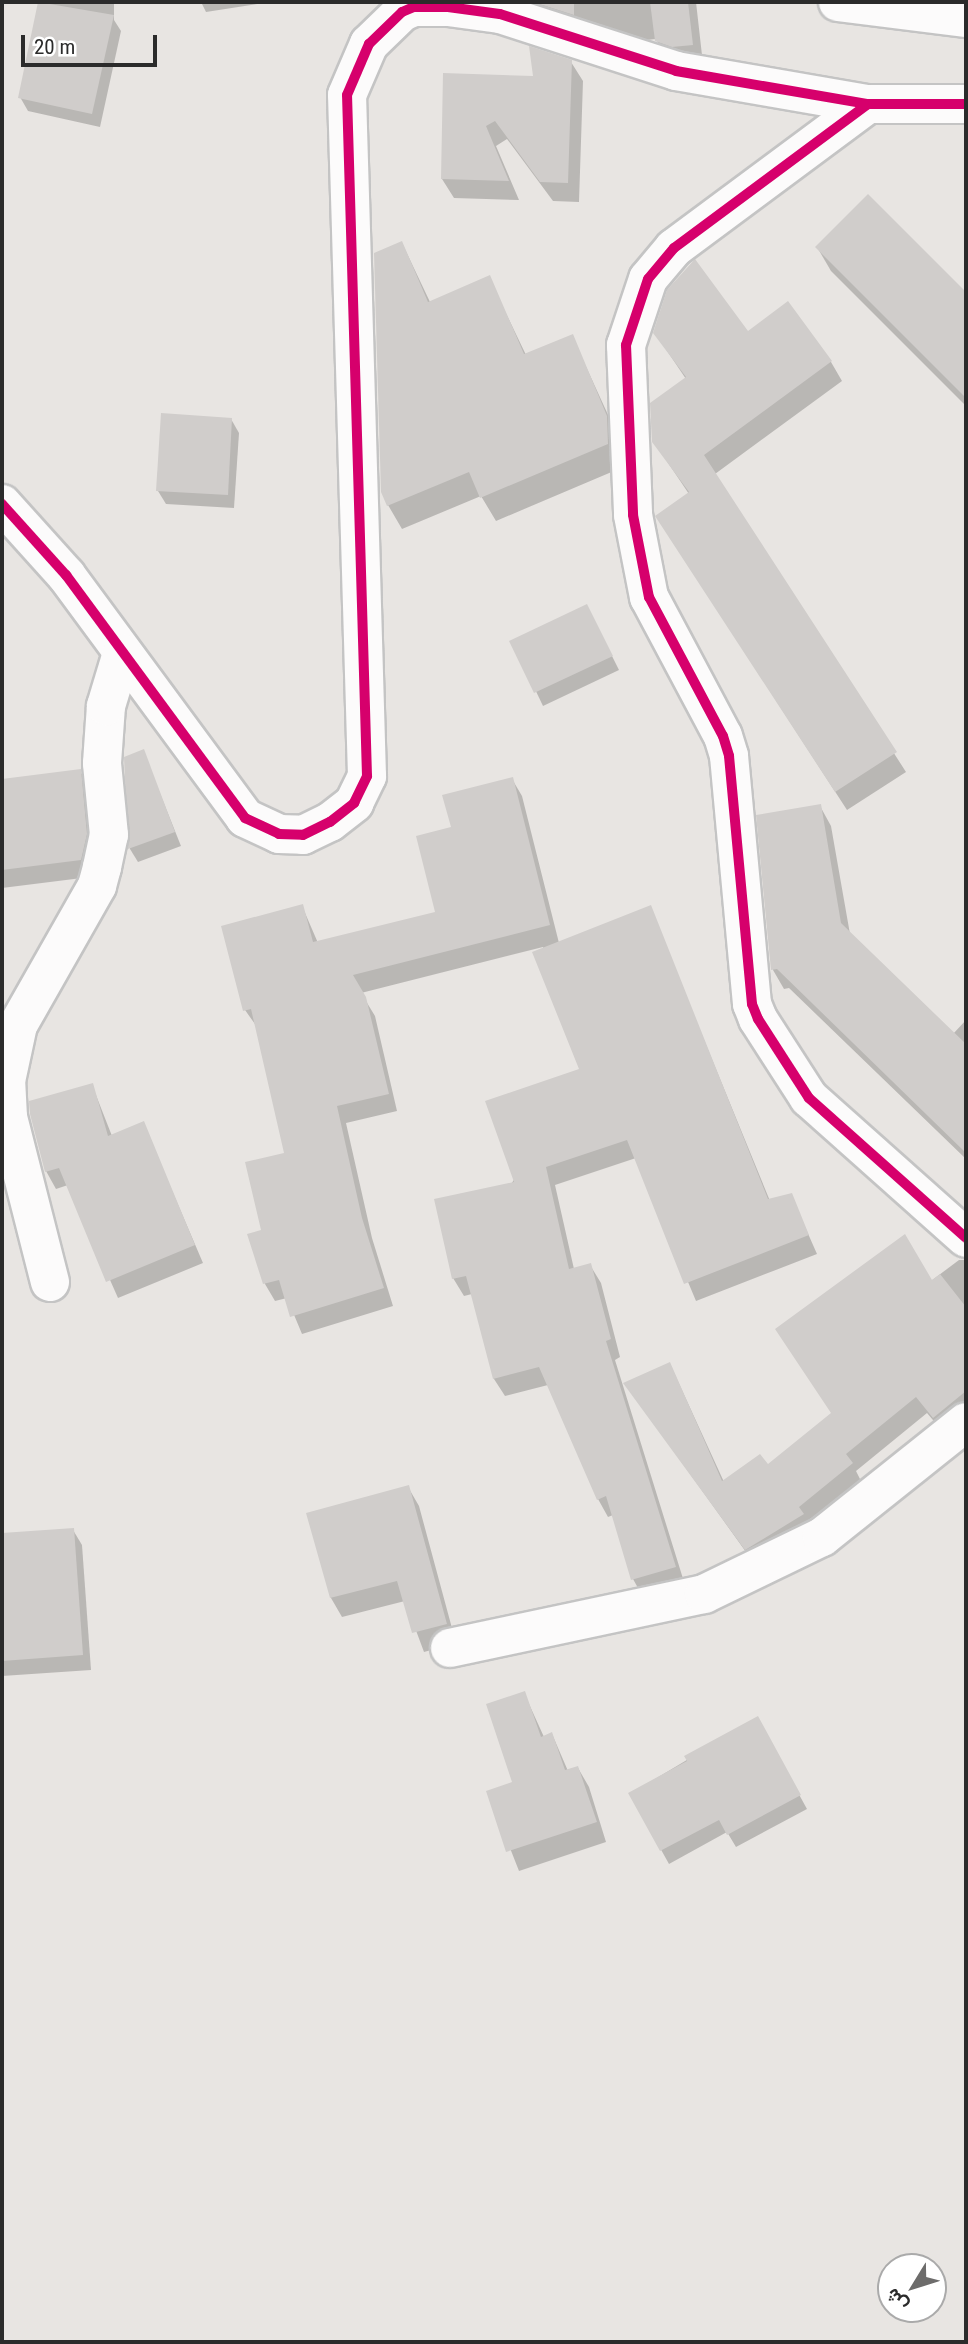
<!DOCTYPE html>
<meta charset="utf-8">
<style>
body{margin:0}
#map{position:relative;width:968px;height:2344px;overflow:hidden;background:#e8e5e2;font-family:"Roboto Condensed",Vazirmatn,sans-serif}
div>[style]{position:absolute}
.shadow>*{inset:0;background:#0003}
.building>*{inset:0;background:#d0cdcb}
.roads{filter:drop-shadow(2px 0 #c4c4c4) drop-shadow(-2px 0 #c4c4c4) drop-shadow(0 2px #c4c4c4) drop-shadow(0 -2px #c4c4c4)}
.minor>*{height:38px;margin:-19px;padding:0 19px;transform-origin:19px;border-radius:19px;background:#fcfbfb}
.cycleway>*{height:10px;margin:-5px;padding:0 5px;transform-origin:5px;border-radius:5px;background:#d6006c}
span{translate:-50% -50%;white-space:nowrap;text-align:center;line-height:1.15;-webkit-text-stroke:5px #fff;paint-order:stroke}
.frame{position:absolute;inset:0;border:4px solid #2b2b2b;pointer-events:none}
.north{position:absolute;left:877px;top:2253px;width:70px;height:70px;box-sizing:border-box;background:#fff;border:2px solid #aaa;border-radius:50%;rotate:232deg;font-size:19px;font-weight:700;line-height:28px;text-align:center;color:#2b2b2b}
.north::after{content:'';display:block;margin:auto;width:24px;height:32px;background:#6d6c6b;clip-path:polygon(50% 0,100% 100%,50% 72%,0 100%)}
.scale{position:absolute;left:21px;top:35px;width:136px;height:32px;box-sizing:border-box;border:4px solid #2b2b2b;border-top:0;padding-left:9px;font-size:21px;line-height:24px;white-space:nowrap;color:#2b2b2b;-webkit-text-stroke:5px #fff;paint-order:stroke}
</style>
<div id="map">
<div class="shadow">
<div style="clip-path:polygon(40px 2px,114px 2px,114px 20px,121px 31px,100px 127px,28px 111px,20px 97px)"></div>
<div style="clip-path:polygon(201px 2px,271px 2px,206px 12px)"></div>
<div style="clip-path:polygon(528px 2px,696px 2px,703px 64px,668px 60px,656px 39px,616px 43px,537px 18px)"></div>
<div style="clip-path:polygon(571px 62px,583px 81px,579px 202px,553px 201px,507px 139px,496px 146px,519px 200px,454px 198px,442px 179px,445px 75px,535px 77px)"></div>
<div style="clip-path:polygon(868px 196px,966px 295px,966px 406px,831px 271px,817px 247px)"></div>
<div style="clip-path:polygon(402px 243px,430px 302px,489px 278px,526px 355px,572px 336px,620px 441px,621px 468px,496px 521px,481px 496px,402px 529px,388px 505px)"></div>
<div style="clip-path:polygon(655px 333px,748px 333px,831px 362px,842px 381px,715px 474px,906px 772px,847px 810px,669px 535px,689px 494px,654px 442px,686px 379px)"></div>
<div style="clip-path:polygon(231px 419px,239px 433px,234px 508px,166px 504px,158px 491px)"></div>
<div style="clip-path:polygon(594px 620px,619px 670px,543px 706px,512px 641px)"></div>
<div style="clip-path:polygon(143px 751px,181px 846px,138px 862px,130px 849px,126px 758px)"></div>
<div style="clip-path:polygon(80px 771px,90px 788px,90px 877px,2px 888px,2px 780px)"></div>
<div style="clip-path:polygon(512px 779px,522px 796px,559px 943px,650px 908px,770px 1201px,791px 1195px,817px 1254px,696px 1301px,636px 1158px,555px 1185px,574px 1269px,590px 1265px,601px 1283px,620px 1357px,615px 1360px,685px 1585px,643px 1597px,633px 1579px,613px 1515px,608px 1517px,598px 1499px,548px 1385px,505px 1396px,494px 1379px,472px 1294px,464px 1296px,453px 1278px,582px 1070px,543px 947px,361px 993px,375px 1016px,397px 1111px,346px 1123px,372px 1238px,393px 1306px,302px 1334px,287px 1298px,275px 1301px,265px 1284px,250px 1235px,263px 1231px,286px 1154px,257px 1027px,245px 1010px,302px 906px,318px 943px,437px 914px,453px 829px)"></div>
<div style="clip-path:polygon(820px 806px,831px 826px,850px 934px,953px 1034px,966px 1020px,966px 1159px,789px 988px,784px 989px,773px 970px,758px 816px)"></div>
<div style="clip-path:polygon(92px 1085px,112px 1136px,143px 1123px,203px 1263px,118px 1298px,68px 1185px,56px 1189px,46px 1171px)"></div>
<div style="clip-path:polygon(959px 1260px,966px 1260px,966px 1415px,944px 1433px,927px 1413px,856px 1471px,861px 1481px,756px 1566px,625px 1383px,670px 1364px,724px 1482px,768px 1467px,833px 1414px,931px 1281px)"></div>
<div style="clip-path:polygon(408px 1487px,419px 1506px,456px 1643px,424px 1652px,405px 1601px,342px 1617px,331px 1598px,309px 1514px)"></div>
<div style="clip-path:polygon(73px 1530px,82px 1545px,91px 1670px,2px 1676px,2px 1535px)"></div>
<div style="clip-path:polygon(524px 1693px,544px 1737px,552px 1734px,568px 1771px,578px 1768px,589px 1787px,606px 1842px,519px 1871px,488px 1792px,514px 1783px)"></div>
<div style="clip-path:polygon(757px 1718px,807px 1809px,736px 1847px,727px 1832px,669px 1864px,630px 1794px)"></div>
</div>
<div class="building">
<div style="clip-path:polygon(38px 2px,114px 15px,92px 114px,18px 98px)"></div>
<div style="clip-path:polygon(533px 2px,574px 2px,574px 15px)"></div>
<div style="clip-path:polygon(650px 2px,688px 2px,693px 45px,672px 47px,655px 41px)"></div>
<div style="clip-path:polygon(529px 46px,572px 60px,568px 183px,540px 182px,495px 121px,486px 126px,509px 181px,441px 179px,443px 73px,533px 76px)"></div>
<div style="clip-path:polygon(868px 194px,966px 292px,966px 398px,815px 247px)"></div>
<div style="clip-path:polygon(402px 241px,428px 302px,490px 275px,524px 354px,573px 334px,607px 416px,608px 444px,480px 498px,469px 472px,387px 506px,381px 492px,374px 253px)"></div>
<div style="clip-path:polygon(695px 259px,748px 331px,788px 301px,832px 361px,704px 455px,897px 752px,835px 792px,655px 516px,689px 492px,652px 442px,650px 403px,686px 377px,653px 333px,667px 290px)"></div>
<div style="clip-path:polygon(161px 413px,232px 418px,228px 495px,156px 491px)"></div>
<div style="clip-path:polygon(587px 604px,613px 656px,534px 693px,509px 641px)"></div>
<div style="clip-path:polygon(144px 749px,175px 832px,128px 849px,124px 757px)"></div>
<div style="clip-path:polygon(81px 769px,87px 834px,81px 860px,2px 870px,2px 779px)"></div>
<div style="clip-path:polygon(513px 777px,550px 925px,353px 975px,366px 997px,389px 1094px,337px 1106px,362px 1218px,384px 1288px,290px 1317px,279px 1280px,263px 1284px,247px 1234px,261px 1230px,245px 1162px,284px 1153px,251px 1009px,243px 1011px,221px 926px,303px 904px,313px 942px,435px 912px,416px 836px,451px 827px,442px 795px)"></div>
<div style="clip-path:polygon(821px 804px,841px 923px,966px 1044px,966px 1153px,777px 969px,771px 970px,756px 815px)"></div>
<div style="clip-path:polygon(651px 905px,768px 1199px,792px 1193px,809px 1235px,684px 1284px,627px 1140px,546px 1167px,569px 1269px,591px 1263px,611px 1339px,606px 1341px,676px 1567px,631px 1580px,606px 1496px,597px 1500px,539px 1367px,493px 1379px,466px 1276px,452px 1279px,434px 1199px,514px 1182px,485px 1101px,579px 1069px,532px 952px)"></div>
<div style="clip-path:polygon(93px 1083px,108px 1136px,144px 1121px,195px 1245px,106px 1282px,59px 1168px,45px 1172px,30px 1114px,29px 1101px)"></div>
<div style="clip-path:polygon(905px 1234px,932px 1280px,940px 1274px,966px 1307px,966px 1391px,933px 1418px,916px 1397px,846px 1454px,853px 1463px,799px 1507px,804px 1514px,745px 1550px,623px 1383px,670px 1362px,722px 1481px,760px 1454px,768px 1464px,831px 1413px,775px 1329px)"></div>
<div style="clip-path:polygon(409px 1485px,447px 1624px,412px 1633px,397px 1581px,330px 1598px,306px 1513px)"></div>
<div style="clip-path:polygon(74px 1528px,83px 1655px,2px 1661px,2px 1533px)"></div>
<div style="clip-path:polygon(525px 1691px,541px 1737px,552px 1732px,565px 1770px,578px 1766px,597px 1822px,506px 1852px,486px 1791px,512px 1782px,486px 1704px)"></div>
<div style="clip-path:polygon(758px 1716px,801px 1795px,727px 1835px,719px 1820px,660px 1851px,628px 1793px,687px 1761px,684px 1756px)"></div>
</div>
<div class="roads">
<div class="minor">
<div style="left:838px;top:2px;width:129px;rotate:7.1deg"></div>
<div style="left:868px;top:104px;width:242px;rotate:143.4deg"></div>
<div style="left:674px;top:248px;width:40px;rotate:130deg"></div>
<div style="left:648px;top:279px;width:70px;rotate:108.4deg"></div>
<div style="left:626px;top:345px;width:170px;rotate:87.6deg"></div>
<div style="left:633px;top:515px;width:84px;rotate:79deg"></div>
<div style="left:649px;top:597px;width:157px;rotate:62deg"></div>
<div style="left:723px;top:736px;width:21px;rotate:73deg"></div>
<div style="left:729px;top:756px;width:249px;rotate:84.7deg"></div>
<div style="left:752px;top:1004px;width:16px;rotate:68deg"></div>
<div style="left:758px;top:1019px;width:94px;rotate:57.2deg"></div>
<div style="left:809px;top:1098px;width:210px;rotate:41.7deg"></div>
<div style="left:2px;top:504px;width:96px;rotate:48deg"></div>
<div style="left:66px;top:575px;width:302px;rotate:53.6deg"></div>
<div style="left:245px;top:818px;width:38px;rotate:25deg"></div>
<div style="left:279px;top:834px;width:24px;rotate:2deg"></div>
<div style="left:303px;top:835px;width:30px;rotate:-26deg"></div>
<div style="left:330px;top:822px;width:31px;rotate:-38deg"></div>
<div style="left:354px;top:803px;width:30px;rotate:-64deg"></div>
<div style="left:367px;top:776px;width:681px;rotate:-91.68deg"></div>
<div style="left:347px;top:95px;width:56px;rotate:-66.7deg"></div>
<div style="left:369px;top:44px;width:46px;rotate:-44.1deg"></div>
<div style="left:402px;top:12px;width:13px;rotate:-23deg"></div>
<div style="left:414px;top:7px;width:34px"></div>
<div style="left:448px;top:7px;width:52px;rotate:7.7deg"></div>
<div style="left:500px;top:14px;width:185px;rotate:17.9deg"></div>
<div style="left:676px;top:71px;width:195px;rotate:9.8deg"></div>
<div style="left:868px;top:104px;width:98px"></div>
<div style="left:50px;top:1282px;width:170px;rotate:-104.3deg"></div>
<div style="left:8px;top:1117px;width:36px;rotate:-93deg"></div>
<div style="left:6px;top:1081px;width:57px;rotate:-77.9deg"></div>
<div style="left:18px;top:1025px;width:160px;rotate:-60.4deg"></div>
<div style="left:97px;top:886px;width:20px;rotate:-75deg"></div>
<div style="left:102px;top:867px;width:33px;rotate:-78deg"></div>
<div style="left:109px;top:835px;width:72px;rotate:-95.6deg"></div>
<div style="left:102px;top:763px;width:57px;rotate:-86deg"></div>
<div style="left:106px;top:706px;width:55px;rotate:-73.2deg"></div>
<div style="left:450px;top:1648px;width:260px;rotate:-12deg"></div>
<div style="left:704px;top:1594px;width:131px;rotate:-25.8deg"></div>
<div style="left:822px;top:1537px;width:184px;rotate:-38.6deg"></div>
</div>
</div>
<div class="cycleway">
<div style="left:868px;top:104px;width:242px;rotate:143.4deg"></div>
<div style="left:674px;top:248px;width:40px;rotate:130deg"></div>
<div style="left:648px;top:279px;width:70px;rotate:108.4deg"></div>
<div style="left:626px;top:345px;width:170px;rotate:87.6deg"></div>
<div style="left:633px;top:515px;width:84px;rotate:79deg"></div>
<div style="left:649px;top:597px;width:157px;rotate:62deg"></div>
<div style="left:723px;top:736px;width:21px;rotate:73deg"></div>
<div style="left:729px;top:756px;width:249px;rotate:84.7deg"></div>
<div style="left:752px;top:1004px;width:16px;rotate:68deg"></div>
<div style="left:758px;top:1019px;width:94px;rotate:57.2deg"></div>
<div style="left:809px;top:1098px;width:210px;rotate:41.7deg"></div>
<div style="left:2px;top:504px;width:96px;rotate:48deg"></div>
<div style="left:66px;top:575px;width:302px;rotate:53.6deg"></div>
<div style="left:245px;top:818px;width:38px;rotate:25deg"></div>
<div style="left:279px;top:834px;width:24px;rotate:2deg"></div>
<div style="left:303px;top:835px;width:30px;rotate:-26deg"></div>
<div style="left:330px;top:822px;width:31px;rotate:-38deg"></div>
<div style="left:354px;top:803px;width:30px;rotate:-64deg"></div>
<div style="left:367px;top:776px;width:681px;rotate:-91.68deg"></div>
<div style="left:347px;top:95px;width:56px;rotate:-66.7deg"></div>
<div style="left:369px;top:44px;width:46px;rotate:-44.1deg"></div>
<div style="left:402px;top:12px;width:13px;rotate:-23deg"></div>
<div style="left:414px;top:7px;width:34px"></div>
<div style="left:448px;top:7px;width:52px;rotate:7.7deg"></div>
<div style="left:500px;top:14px;width:185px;rotate:17.9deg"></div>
<div style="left:676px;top:71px;width:195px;rotate:9.8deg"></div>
<div style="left:868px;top:104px;width:98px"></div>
</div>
<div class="frame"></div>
<div class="north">ش</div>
<div class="scale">20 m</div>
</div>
